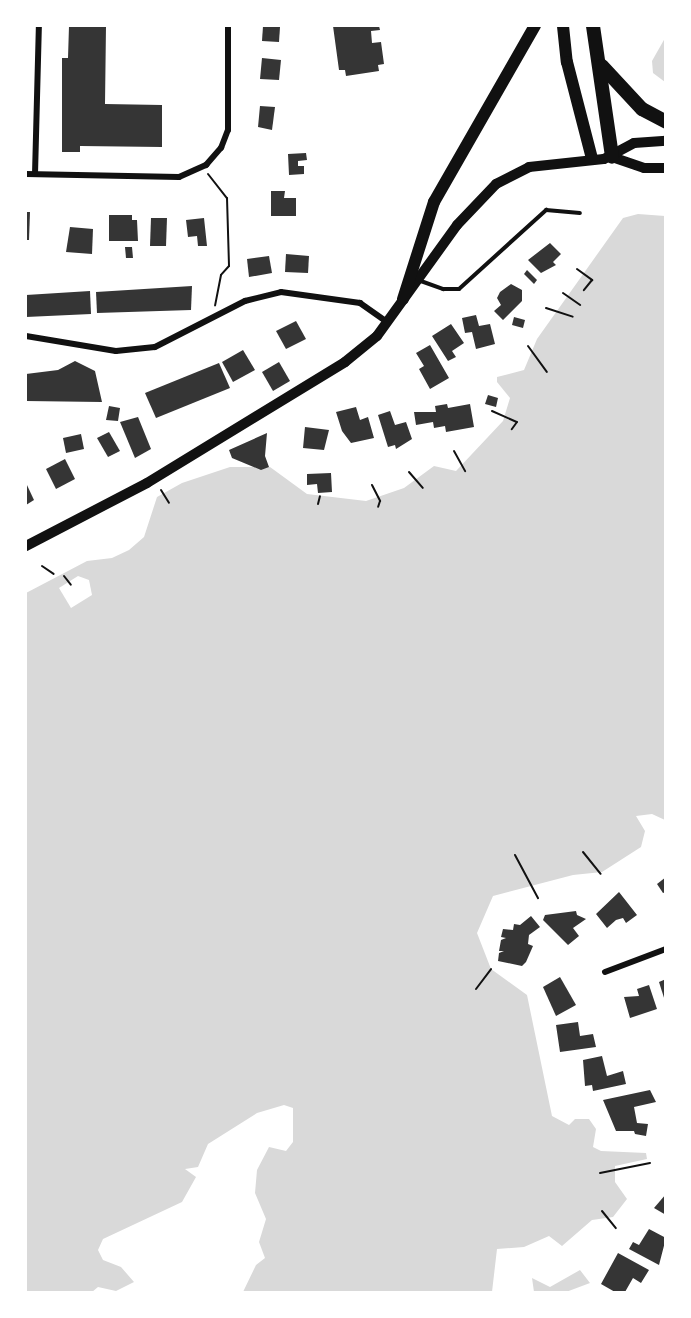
<!DOCTYPE html>
<style>
body{margin:0}
#map{position:relative;width:691px;height:1318px;overflow:hidden;background:#fff;font-family:Overpass,sans-serif}
div>[style]{position:absolute}
.water>*{inset:0;background:#d9d9d9}
.pier>*{inset:0;background:#fff}
.building>*{inset:0;background:#353535}
.path>*{height:2px;margin:-1px;padding:0 1px;transform-origin:1px;border-radius:1px;background:#111}
.service>*{height:4px;margin:-2px;padding:0 2px;transform-origin:2px;border-radius:2px;background:#111}
.minor>*{height:6px;margin:-3px;padding:0 3px;transform-origin:3px;border-radius:3px;background:#111}
.secondary>*{height:10px;margin:-5px;padding:0 5px;transform-origin:5px;border-radius:5px;background:#111}
.primary>*{height:12px;margin:-6px;padding:0 6px;transform-origin:6px;border-radius:6px;background:#111}
.motorway>*{height:14px;margin:-7px;padding:0 7px;transform-origin:7px;border-radius:7px;background:#111}
span{translate:-50% -50%;white-space:nowrap;text-align:center;line-height:1.15;-webkit-text-stroke:6px #fff;paint-order:stroke}
.frame{position:absolute;inset:0;border:27px solid #fff;pointer-events:none}
</style>
<div id="map">
<div class="water">
<div style="clip-path:polygon(665px 38px,666px 82px,665px 82px,653px 73px,652px 61px)"></div>
<div style="clip-path:polygon(638px 214px,665px 216px,665px 820px,652px 814px,636px 816px,645px 831px,641px 847px,602px 872px,573px 875px,493px 896px,477px 933px,491px 969px,527px 995px,552px 1116px,569px 1125px,575px 1119px,589px 1119px,596px 1129px,593px 1147px,601px 1151px,646px 1153px,647px 1159px,615px 1166px,615px 1182px,627px 1199px,613px 1217px,592px 1220px,562px 1246px,549px 1236px,524px 1247px,497px 1249px,492px 1292px,243px 1292px,256px 1265px,265px 1258px,259px 1242px,266px 1219px,255px 1193px,257px 1170px,269px 1147px,286px 1151px,293px 1142px,293px 1108px,284px 1105px,257px 1113px,208px 1144px,198px 1167px,185px 1169px,196px 1177px,182px 1202px,103px 1239px,98px 1250px,103px 1260px,121px 1267px,134px 1282px,116px 1291px,98px 1287px,92px 1292px,26px 1292px,26px 593px,87px 561px,112px 558px,129px 550px,144px 537px,157px 497px,182px 483px,230px 467px,270px 467px,307px 494px,366px 501px,404px 488px,434px 466px,456px 471px,503px 421px,510px 398px,497px 382px,497px 377px,524px 370px,537px 339px,623px 218px)"></div>
<div style="clip-path:polygon(580px 1270px,590px 1283px,566px 1292px,534px 1292px,532px 1278px,550px 1287px)"></div>
</div>
<div class="pier">
<div style="clip-path:polygon(78px 576px,89px 580px,92px 595px,71px 608px,59px 588px)"></div>
</div>
<div class="building">
<div style="clip-path:polygon(69px 26px,106px 26px,105px 104px,162px 105px,162px 147px,80px 146px,80px 152px,62px 152px,62px 58px,68px 58px)"></div>
<div style="clip-path:polygon(263px 26px,280px 27px,279px 42px,262px 41px)"></div>
<div style="clip-path:polygon(333px 26px,379px 26px,380px 30px,371px 31px,372px 43px,381px 42px,384px 64px,378px 65px,379px 71px,346px 76px,345px 70px,339px 70px)"></div>
<div style="clip-path:polygon(262px 58px,281px 60px,279px 80px,260px 79px)"></div>
<div style="clip-path:polygon(260px 106px,275px 107px,272px 130px,258px 127px)"></div>
<div style="clip-path:polygon(306px 153px,307px 160px,298px 161px,298px 166px,304px 166px,304px 174px,289px 175px,288px 154px)"></div>
<div style="clip-path:polygon(271px 191px,285px 191px,284px 198px,296px 198px,296px 216px,271px 216px)"></div>
<div style="clip-path:polygon(26px 212px,30px 212px,29px 240px,26px 240px)"></div>
<div style="clip-path:polygon(109px 215px,132px 215px,132px 220px,137px 220px,138px 241px,109px 241px)"></div>
<div style="clip-path:polygon(151px 218px,167px 218px,166px 246px,150px 246px)"></div>
<div style="clip-path:polygon(204px 218px,207px 246px,198px 246px,197px 236px,188px 237px,186px 220px)"></div>
<div style="clip-path:polygon(70px 227px,93px 229px,92px 254px,66px 252px)"></div>
<div style="clip-path:polygon(550px 243px,561px 254px,553px 262px,556px 265px,541px 273px,528px 260px)"></div>
<div style="clip-path:polygon(125px 247px,132px 247px,133px 258px,126px 258px)"></div>
<div style="clip-path:polygon(286px 254px,309px 256px,308px 273px,285px 272px)"></div>
<div style="clip-path:polygon(269px 256px,272px 273px,249px 277px,247px 259px)"></div>
<div style="clip-path:polygon(527px 270px,537px 280px,534px 284px,524px 274px)"></div>
<div style="clip-path:polygon(511px 284px,522px 290px,522px 301px,503px 320px,494px 311px,501px 305px,497px 298px,500px 292px)"></div>
<div style="clip-path:polygon(192px 286px,191px 310px,97px 313px,96px 292px)"></div>
<div style="clip-path:polygon(90px 291px,91px 314px,26px 317px,26px 295px)"></div>
<div style="clip-path:polygon(476px 315px,479px 326px,490px 324px,495px 344px,476px 349px,472px 332px,465px 333px,462px 318px)"></div>
<div style="clip-path:polygon(514px 317px,525px 320px,523px 328px,512px 325px)"></div>
<div style="clip-path:polygon(296px 321px,306px 339px,286px 349px,276px 331px)"></div>
<div style="clip-path:polygon(451px 324px,464px 343px,452px 351px,456px 357px,448px 361px,432px 336px)"></div>
<div style="clip-path:polygon(430px 345px,449px 378px,430px 389px,419px 369px,424px 366px,416px 353px)"></div>
<div style="clip-path:polygon(243px 350px,255px 370px,233px 382px,222px 362px)"></div>
<div style="clip-path:polygon(75px 361px,95px 371px,102px 402px,26px 401px,26px 374px,58px 370px)"></div>
<div style="clip-path:polygon(279px 362px,290px 381px,273px 391px,262px 372px)"></div>
<div style="clip-path:polygon(219px 363px,230px 388px,156px 418px,145px 393px)"></div>
<div style="clip-path:polygon(488px 395px,498px 398px,496px 407px,485px 404px)"></div>
<div style="clip-path:polygon(447px 404px,448px 408px,470px 404px,474px 427px,446px 432px,445px 426px,434px 428px,433px 422px,416px 425px,414px 412px,436px 412px,435px 406px)"></div>
<div style="clip-path:polygon(109px 406px,120px 408px,118px 421px,106px 420px)"></div>
<div style="clip-path:polygon(356px 407px,360px 420px,368px 417px,374px 438px,351px 443px,342px 431px,336px 412px)"></div>
<div style="clip-path:polygon(390px 411px,395px 425px,406px 422px,412px 439px,396px 449px,395px 445px,388px 447px,378px 415px)"></div>
<div style="clip-path:polygon(138px 417px,151px 449px,135px 458px,120px 422px)"></div>
<div style="clip-path:polygon(305px 427px,329px 430px,324px 450px,303px 448px)"></div>
<div style="clip-path:polygon(109px 432px,120px 451px,108px 457px,97px 438px)"></div>
<div style="clip-path:polygon(267px 433px,265px 456px,269px 467px,261px 470px,232px 458px,229px 450px)"></div>
<div style="clip-path:polygon(81px 434px,84px 449px,66px 453px,63px 438px)"></div>
<div style="clip-path:polygon(65px 459px,75px 479px,56px 489px,46px 469px)"></div>
<div style="clip-path:polygon(331px 473px,332px 492px,318px 493px,317px 484px,307px 485px,307px 474px)"></div>
<div style="clip-path:polygon(26px 483px,34px 500px,26px 505px)"></div>
<div style="clip-path:polygon(666px 877px,666px 892px,663px 893px,657px 884px)"></div>
<div style="clip-path:polygon(619px 892px,637px 915px,626px 923px,623px 918px,616px 920px,607px 928px,596px 914px)"></div>
<div style="clip-path:polygon(576px 911px,577px 915px,586px 919px,573px 928px,579px 936px,568px 945px,543px 920px,545px 915px)"></div>
<div style="clip-path:polygon(531px 916px,540px 927px,529px 935px,528px 944px,533px 946px,526px 962px,522px 966px,498px 961px,499px 953px,504px 951px,499px 951px,501px 940px,506px 938px,501px 937px,503px 929px,513px 930px,514px 924px,520px 925px)"></div>
<div style="clip-path:polygon(560px 977px,576px 1005px,556px 1016px,543px 987px)"></div>
<div style="clip-path:polygon(666px 979px,666px 1001px,665px 1001px,659px 982px)"></div>
<div style="clip-path:polygon(649px 985px,657px 1009px,630px 1018px,624px 997px,639px 996px,637px 989px)"></div>
<div style="clip-path:polygon(578px 1022px,580px 1036px,593px 1034px,596px 1047px,560px 1052px,556px 1025px)"></div>
<div style="clip-path:polygon(602px 1056px,607px 1076px,623px 1071px,626px 1084px,593px 1091px,592px 1085px,585px 1086px,583px 1060px)"></div>
<div style="clip-path:polygon(650px 1090px,656px 1102px,634px 1107px,637px 1123px,648px 1124px,646px 1136px,635px 1134px,634px 1131px,616px 1131px,603px 1100px)"></div>
<div style="clip-path:polygon(666px 1194px,666px 1215px,654px 1208px)"></div>
<div style="clip-path:polygon(649px 1229px,666px 1238px,659px 1265px,629px 1249px,633px 1242px,639px 1245px)"></div>
<div style="clip-path:polygon(618px 1253px,649px 1270px,641px 1283px,633px 1278px,625px 1292px,615px 1292px,601px 1284px)"></div>
</div>
<div class="path">
<div style="left:208px;top:174px;width:31px;rotate:52deg"></div>
<div style="left:227px;top:198px;width:68px;rotate:88.3deg"></div>
<div style="left:229px;top:266px;width:12px;rotate:132deg"></div>
<div style="left:221px;top:275px;width:31px;rotate:101deg"></div>
<div style="left:577px;top:269px;width:19px;rotate:36deg"></div>
<div style="left:592px;top:280px;width:13px;rotate:129deg"></div>
<div style="left:563px;top:293px;width:21px;rotate:35deg"></div>
<div style="left:546px;top:308px;width:28px;rotate:18deg"></div>
<div style="left:528px;top:346px;width:32px;rotate:54deg"></div>
<div style="left:492px;top:411px;width:27px;rotate:24deg"></div>
<div style="left:517px;top:422px;width:9px;rotate:126deg"></div>
<div style="left:454px;top:451px;width:23px;rotate:61deg"></div>
<div style="left:409px;top:472px;width:21px;rotate:49deg"></div>
<div style="left:372px;top:485px;width:18px;rotate:63deg"></div>
<div style="left:380px;top:501px;width:6px;rotate:108deg"></div>
<div style="left:161px;top:490px;width:15px;rotate:58deg"></div>
<div style="left:318px;top:504px;width:8px;rotate:-76deg"></div>
<div style="left:42px;top:566px;width:14px;rotate:34deg"></div>
<div style="left:64px;top:576px;width:11px;rotate:52deg"></div>
<div style="left:583px;top:852px;width:28px;rotate:51deg"></div>
<div style="left:515px;top:855px;width:49px;rotate:61.9deg"></div>
<div style="left:476px;top:989px;width:25px;rotate:-53deg"></div>
<div style="left:600px;top:1173px;width:51px;rotate:-11.3deg"></div>
<div style="left:602px;top:1211px;width:22px;rotate:51deg"></div>
</div>
<div class="service">
<div style="left:418px;top:280px;width:27px;rotate:20deg"></div>
<div style="left:443px;top:289px;width:16px"></div>
<div style="left:459px;top:289px;width:118px;rotate:-42.2deg"></div>
<div style="left:546px;top:210px;width:34px;rotate:5deg"></div>
</div>
<div class="minor">
<div style="left:26px;top:174px;width:153px;rotate:1.1deg"></div>
<div style="left:179px;top:177px;width:30px;rotate:-24deg"></div>
<div style="left:206px;top:165px;width:23px;rotate:-49deg"></div>
<div style="left:221px;top:148px;width:19px;rotate:-69deg"></div>
<div style="left:228px;top:130px;width:104px;rotate:-90deg"></div>
<div style="left:35px;top:174px;width:148px;rotate:-88.5deg"></div>
<div style="left:26px;top:336px;width:91px;rotate:9.5deg"></div>
<div style="left:116px;top:351px;width:39px;rotate:-6deg"></div>
<div style="left:155px;top:347px;width:101px;rotate:-27.1deg"></div>
<div style="left:245px;top:301px;width:37px;rotate:-14deg"></div>
<div style="left:281px;top:292px;width:80px;rotate:7.9deg"></div>
<div style="left:360px;top:303px;width:33px;rotate:35deg"></div>
<div style="left:605px;top:972px;width:65px;rotate:-20.7deg"></div>
</div>
<div class="secondary">
<div style="left:612px;top:157px;width:34px;rotate:19deg"></div>
<div style="left:644px;top:168px;width:22px"></div>
<div style="left:26px;top:546px;width:136px;rotate:-27.5deg"></div>
<div style="left:147px;top:483px;width:232px;rotate:-31.4deg"></div>
<div style="left:345px;top:362px;width:41px;rotate:-39.1deg"></div>
<div style="left:377px;top:336px;width:137px;rotate:-54.2deg"></div>
<div style="left:457px;top:225px;width:57px;rotate:-46.4deg"></div>
<div style="left:496px;top:184px;width:37px;rotate:-27deg"></div>
<div style="left:529px;top:167px;width:75px;rotate:-6.1deg"></div>
<div style="left:604px;top:159px;width:34px;rotate:-28deg"></div>
<div style="left:634px;top:143px;width:32px;rotate:-4deg"></div>
</div>
<div class="primary">
<div style="left:563px;top:26px;width:36px;rotate:84deg"></div>
<div style="left:567px;top:62px;width:100px;rotate:75.5deg"></div>
<div style="left:403px;top:299px;width:102px;rotate:-72.3deg"></div>
<div style="left:434px;top:202px;width:203px;rotate:-60.2deg"></div>
</div>
<div class="motorway">
<div style="left:593px;top:26px;width:132px;rotate:81.7deg"></div>
<div style="left:602px;top:66px;width:59px;rotate:47.1deg"></div>
<div style="left:642px;top:109px;width:27px;rotate:28deg"></div>
</div>
<div class="frame"></div>
</div>
